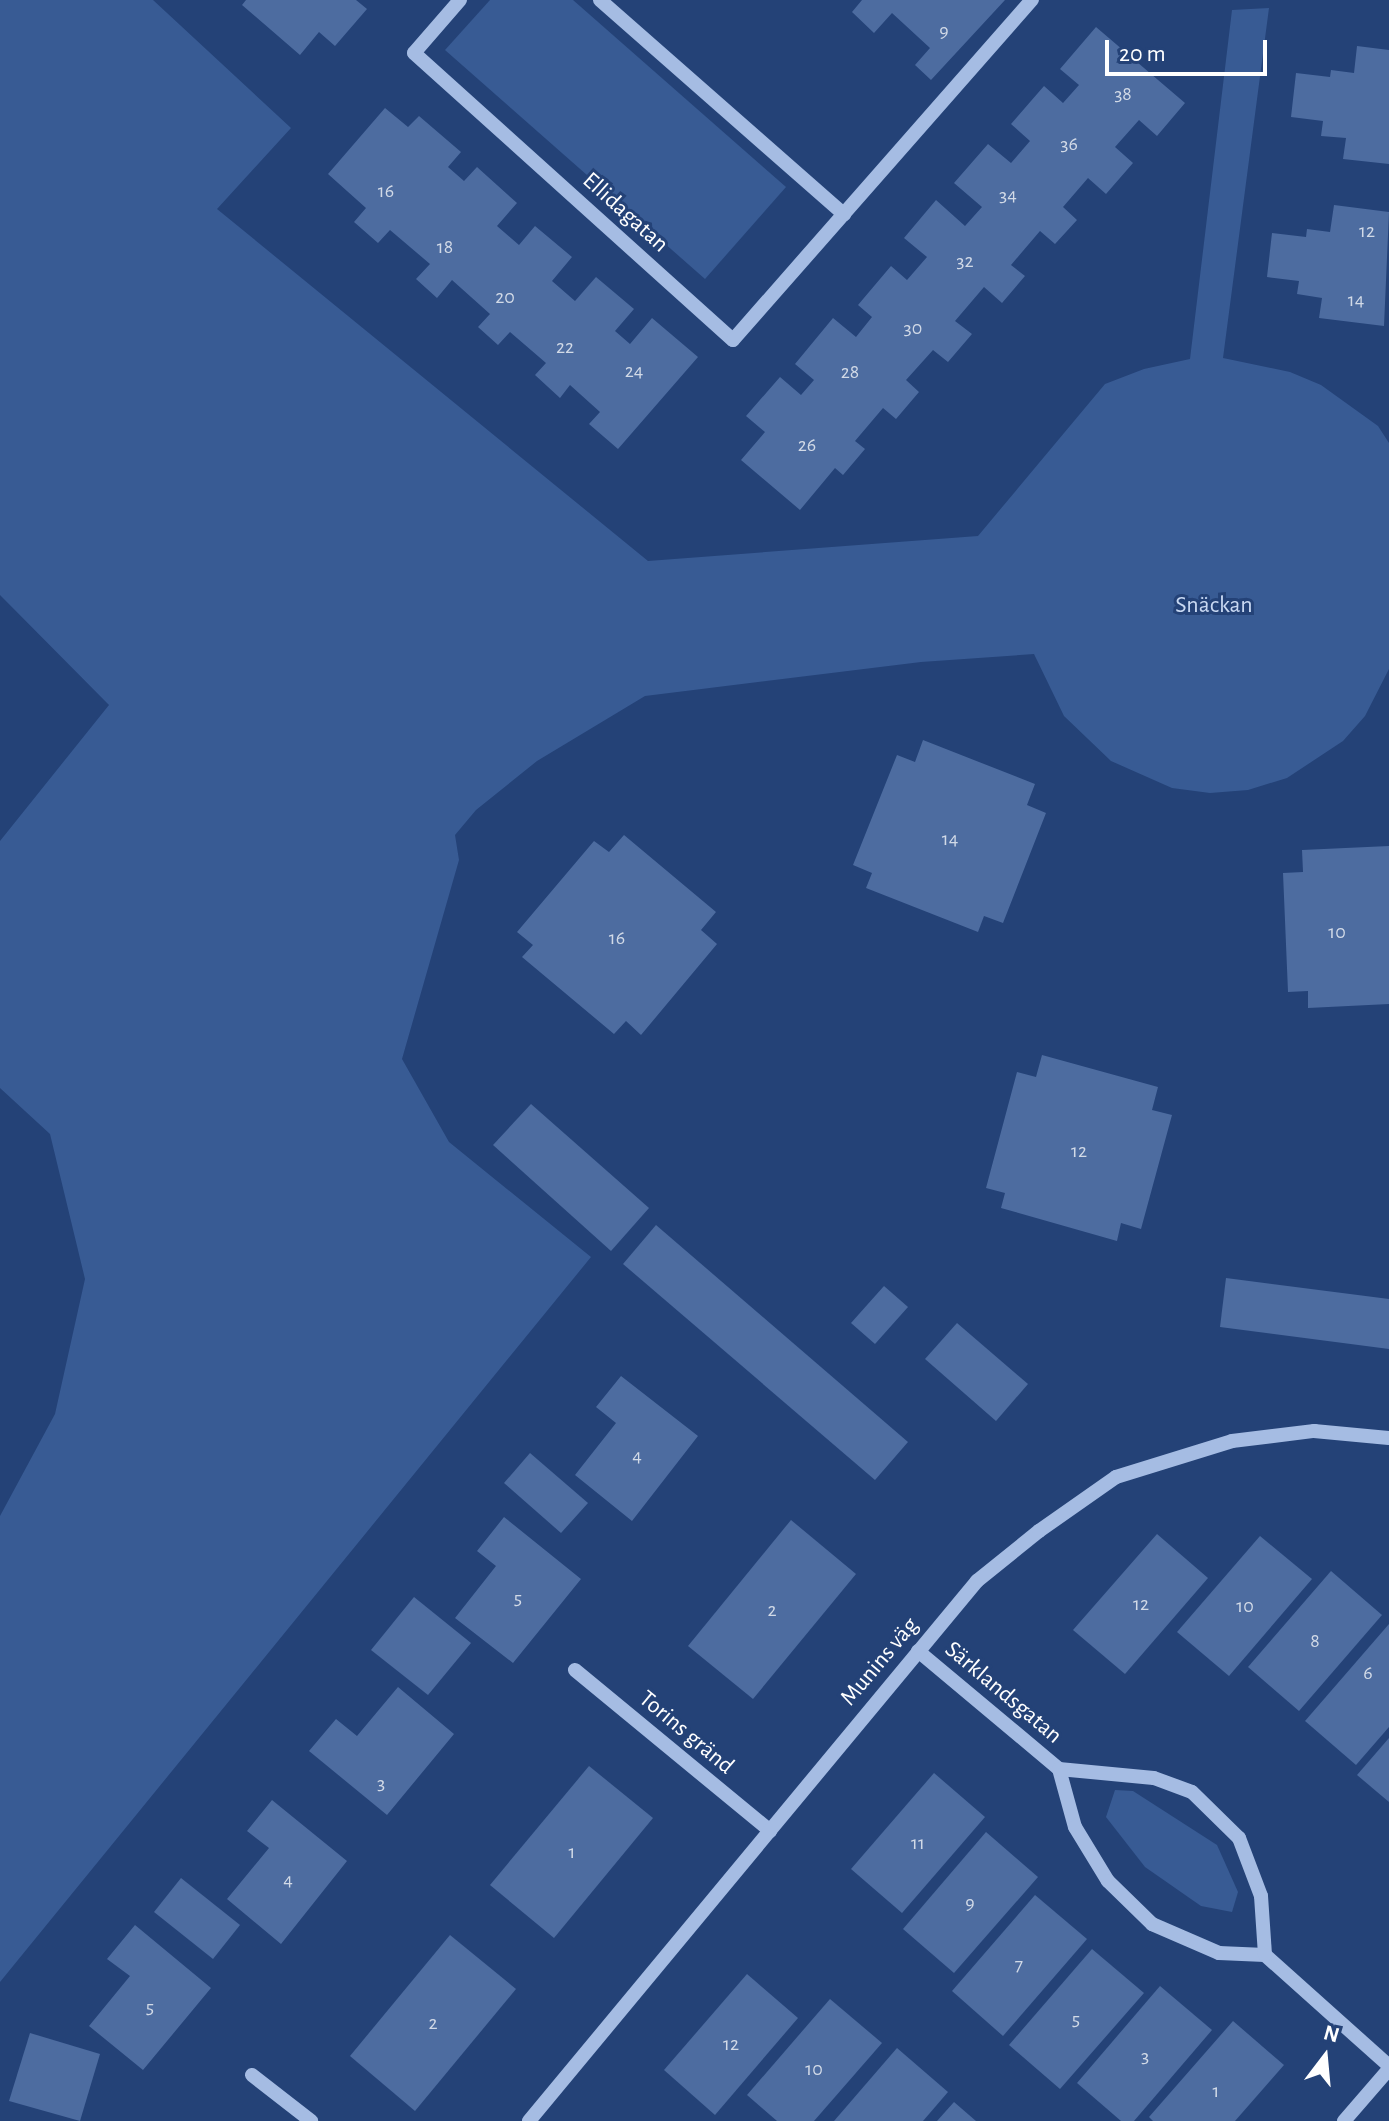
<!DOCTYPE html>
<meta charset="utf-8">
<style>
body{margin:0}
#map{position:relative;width:1389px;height:2121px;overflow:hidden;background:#244277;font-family:"Alegreya Sans",sans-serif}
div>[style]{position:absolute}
.green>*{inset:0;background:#385b94}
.building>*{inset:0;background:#4d6ca0}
.minor>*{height:14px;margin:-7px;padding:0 7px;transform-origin:7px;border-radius:7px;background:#a5bce3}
span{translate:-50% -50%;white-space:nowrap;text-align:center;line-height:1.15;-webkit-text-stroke:6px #244277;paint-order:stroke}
.number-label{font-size:20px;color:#d2dae7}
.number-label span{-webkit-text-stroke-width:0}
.street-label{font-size:24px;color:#fff}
.park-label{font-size:24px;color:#c8d8f2}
.north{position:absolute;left:1285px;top:2017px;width:80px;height:80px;-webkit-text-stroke:6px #244277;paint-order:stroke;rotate:16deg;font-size:22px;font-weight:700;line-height:32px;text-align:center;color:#fff}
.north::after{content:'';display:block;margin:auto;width:28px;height:36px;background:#fff;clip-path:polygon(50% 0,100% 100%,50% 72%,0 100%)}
.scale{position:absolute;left:1105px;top:40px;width:162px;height:36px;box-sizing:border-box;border:4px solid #fff;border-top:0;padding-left:10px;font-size:24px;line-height:28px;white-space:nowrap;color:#fff;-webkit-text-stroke:6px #244277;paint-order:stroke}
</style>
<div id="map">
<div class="green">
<div style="clip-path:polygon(0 0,153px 0,291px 128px,217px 209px,648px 561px,978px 536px,1105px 384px,1144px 369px,1190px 359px,1232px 10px,1269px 8px,1223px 358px,1290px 372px,1321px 385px,1378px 426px,1389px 443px,1389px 669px,1365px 716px,1343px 741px,1287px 778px,1248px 790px,1210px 793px,1172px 788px,1111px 761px,1064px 716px,1034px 654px,921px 662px,645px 696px,537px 761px,476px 810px,455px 835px,459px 860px,402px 1059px,449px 1142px,591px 1257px,0 1982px,0 1516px,55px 1414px,85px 1279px,50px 1134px,0 1088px,0 841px,109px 705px,0 595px)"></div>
<div style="clip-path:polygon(490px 0,573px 0,786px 187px,705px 279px,445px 50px)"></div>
<div style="clip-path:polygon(1115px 1790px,1133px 1791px,1217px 1845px,1238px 1892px,1232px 1912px,1201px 1906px,1145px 1867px,1106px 1817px)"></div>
</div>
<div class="building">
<div style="clip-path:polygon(246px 0,356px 0,367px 9px,335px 46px,319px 32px,300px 55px,242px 5px)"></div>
<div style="clip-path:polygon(862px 0,1005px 0,931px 80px,915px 65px,930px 48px,892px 13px,874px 33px,852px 12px)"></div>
<div style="clip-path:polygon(1096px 27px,1185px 103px,1157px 136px,1139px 120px,1115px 147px,1133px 163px,1106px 194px,1088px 178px,1063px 207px,1077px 220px,1055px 244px,1040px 231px,1011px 265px,1025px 276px,1002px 303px,984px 287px,955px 321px,972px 334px,948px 362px,933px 350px,906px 380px,919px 392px,896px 419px,883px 408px,855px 441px,865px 449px,843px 475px,835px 468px,800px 510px,741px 460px,765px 432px,746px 416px,780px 377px,801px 395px,814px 380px,795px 364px,833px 318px,856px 337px,872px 317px,858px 305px,891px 266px,907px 280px,927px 257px,904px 238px,936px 200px,965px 226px,982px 207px,954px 183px,988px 144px,1011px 163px,1030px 141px,1011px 124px,1044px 86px,1063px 103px,1079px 85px,1060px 69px)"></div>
<div style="clip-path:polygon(1357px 46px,1389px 50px,1389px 164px,1343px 159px,1346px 138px,1321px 136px,1323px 121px,1291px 117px,1296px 73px,1330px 77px,1331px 70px,1354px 73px)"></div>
<div style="clip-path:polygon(385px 108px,408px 127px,419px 116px,461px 152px,448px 167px,464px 181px,477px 167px,517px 203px,497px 226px,519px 245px,535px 226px,572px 257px,552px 281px,575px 301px,596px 277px,634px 309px,615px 331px,630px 344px,652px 318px,698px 357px,618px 449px,589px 424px,600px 412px,570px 385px,560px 398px,535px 375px,546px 363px,510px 332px,498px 345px,478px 327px,490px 314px,452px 280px,437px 298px,416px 279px,430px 264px,390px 230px,378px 243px,354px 222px,366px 208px,328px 174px)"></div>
<div style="clip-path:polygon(1334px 205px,1389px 212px,1384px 326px,1319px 318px,1322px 298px,1297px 294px,1299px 281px,1267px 277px,1272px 233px,1306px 237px,1307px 229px,1330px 232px)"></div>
<div style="clip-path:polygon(923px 740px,1035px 784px,1027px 805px,1046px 813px,1003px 923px,984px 916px,978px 932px,866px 888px,872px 873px,853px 865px,897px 755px,915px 762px)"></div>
<div style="clip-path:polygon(624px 835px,716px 912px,701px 930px,717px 944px,641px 1035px,626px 1021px,614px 1034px,522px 957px,533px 945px,517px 932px,594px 841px,609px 852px)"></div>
<div style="clip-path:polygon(1389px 846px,1389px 1004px,1308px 1008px,1308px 991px,1288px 992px,1283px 873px,1303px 872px,1302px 850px)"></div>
<div style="clip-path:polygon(1042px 1055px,1158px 1087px,1152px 1110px,1172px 1115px,1141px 1229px,1121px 1223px,1117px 1241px,1001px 1208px,1005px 1193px,986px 1188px,1017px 1072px,1036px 1077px)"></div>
<div style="clip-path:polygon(531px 1104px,649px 1208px,611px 1251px,493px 1145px)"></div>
<div style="clip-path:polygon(656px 1225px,908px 1442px,875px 1480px,623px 1264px)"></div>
<div style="clip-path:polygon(1226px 1278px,1389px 1299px,1389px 1349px,1220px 1327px)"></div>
<div style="clip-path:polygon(884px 1286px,908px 1307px,875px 1344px,851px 1323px)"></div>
<div style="clip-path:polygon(957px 1323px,1028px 1384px,996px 1421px,925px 1359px)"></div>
<div style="clip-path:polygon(621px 1376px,698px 1436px,632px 1521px,575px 1475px,616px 1423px,596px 1407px)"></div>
<div style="clip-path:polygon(530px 1453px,588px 1503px,561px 1533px,504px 1483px)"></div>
<div style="clip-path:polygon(504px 1517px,581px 1579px,513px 1663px,455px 1618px,496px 1566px,477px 1551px)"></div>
<div style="clip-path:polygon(791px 1520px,856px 1574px,753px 1699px,688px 1646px)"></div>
<div style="clip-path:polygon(1157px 1534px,1208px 1578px,1125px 1674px,1073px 1630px)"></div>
<div style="clip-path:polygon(1260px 1536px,1312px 1579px,1229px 1676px,1177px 1632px)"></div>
<div style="clip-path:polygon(1331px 1571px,1382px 1615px,1299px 1711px,1248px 1667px)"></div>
<div style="clip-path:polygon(414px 1597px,471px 1643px,428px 1695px,371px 1650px)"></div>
<div style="clip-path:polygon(1389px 1624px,1389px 1727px,1356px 1765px,1305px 1721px)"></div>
<div style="clip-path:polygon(398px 1687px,454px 1734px,387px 1815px,309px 1751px,336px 1719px,357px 1736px)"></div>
<div style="clip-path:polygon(1389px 1738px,1389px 1802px,1357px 1775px)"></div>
<div style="clip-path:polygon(589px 1766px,653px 1818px,554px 1938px,490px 1885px)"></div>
<div style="clip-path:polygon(934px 1773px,985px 1817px,902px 1913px,851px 1869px)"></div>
<div style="clip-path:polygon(272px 1800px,347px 1861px,281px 1944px,227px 1899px,269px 1848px,247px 1831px)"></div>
<div style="clip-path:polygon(986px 1832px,1038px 1877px,954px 1973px,903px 1929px)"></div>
<div style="clip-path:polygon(181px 1878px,240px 1925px,213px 1959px,154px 1912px)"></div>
<div style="clip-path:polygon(1035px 1895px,1087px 1939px,1003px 2036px,952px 1991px)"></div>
<div style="clip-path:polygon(135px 1925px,211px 1988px,143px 2070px,89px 2026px,130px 1976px,107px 1959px)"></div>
<div style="clip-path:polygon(450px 1935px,516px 1989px,415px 2111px,350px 2056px)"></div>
<div style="clip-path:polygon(1092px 1949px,1144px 1993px,1060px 2089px,1009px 2045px)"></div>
<div style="clip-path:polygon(747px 1974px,798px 2018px,715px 2115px,664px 2070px)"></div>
<div style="clip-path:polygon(1160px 1986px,1212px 2030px,1134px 2121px,1121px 2121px,1077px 2083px)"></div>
<div style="clip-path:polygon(830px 1999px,882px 2043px,814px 2121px,777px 2121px,747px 2095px)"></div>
<div style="clip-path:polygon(1233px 2021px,1284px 2065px,1235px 2121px,1153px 2121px,1149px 2117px)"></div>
<div style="clip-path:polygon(30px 2033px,100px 2054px,80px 2121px,9px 2101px)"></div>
<div style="clip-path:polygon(897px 2048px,948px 2092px,923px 2121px,834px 2121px)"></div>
<div style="clip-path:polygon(954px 2102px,976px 2121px,937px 2121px)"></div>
</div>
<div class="minor">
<div style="left:460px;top:0;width:70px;rotate:131deg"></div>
<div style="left:414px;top:53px;width:429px;rotate:42deg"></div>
<div style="left:733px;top:340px;width:453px;rotate:-48.7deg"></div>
<div style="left:600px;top:0;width:325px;rotate:41.3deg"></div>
<div style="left:918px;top:1651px;width:184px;rotate:39.9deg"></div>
<div style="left:1059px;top:1769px;width:60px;rotate:74.6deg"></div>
<div style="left:1075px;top:1827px;width:63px;rotate:58.6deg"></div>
<div style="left:1108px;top:1881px;width:62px;rotate:44.3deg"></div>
<div style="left:1152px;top:1924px;width:73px;rotate:23.4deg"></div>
<div style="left:1219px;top:1953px;width:46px;rotate:2.5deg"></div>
<div style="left:1265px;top:1955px;width:166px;rotate:41.8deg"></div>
<div style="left:575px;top:1670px;width:253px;rotate:39.5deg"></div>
<div style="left:1059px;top:1769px;width:95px;rotate:5.4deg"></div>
<div style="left:1154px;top:1778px;width:40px;rotate:20.2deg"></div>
<div style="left:1192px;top:1792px;width:66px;rotate:44.4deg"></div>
<div style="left:1239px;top:1838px;width:62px;rotate:69.2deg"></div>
<div style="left:1261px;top:1896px;width:59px;rotate:86.1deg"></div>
<div style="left:252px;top:2075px;width:75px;rotate:37.9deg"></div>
<div style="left:529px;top:2121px;width:702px;rotate:-50.32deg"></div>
<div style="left:977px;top:1581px;width:80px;rotate:-38.9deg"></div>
<div style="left:1039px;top:1531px;width:94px;rotate:-35deg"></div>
<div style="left:1116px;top:1477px;width:121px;rotate:-17.2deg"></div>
<div style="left:1232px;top:1441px;width:83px;rotate:-7deg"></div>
<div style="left:1314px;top:1431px;width:75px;rotate:5.3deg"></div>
<div style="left:1344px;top:2121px;width:69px;rotate:-49.1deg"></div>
</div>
<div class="number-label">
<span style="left:944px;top:31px">9</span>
<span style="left:1123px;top:94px">38</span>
<span style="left:1069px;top:144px">36</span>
<span style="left:386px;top:191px">16</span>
<span style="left:1008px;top:195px">34</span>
<span style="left:1367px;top:231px">12</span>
<span style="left:445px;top:247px">18</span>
<span style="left:965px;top:261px">32</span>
<span style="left:505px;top:297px">20</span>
<span style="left:1356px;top:300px">14</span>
<span style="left:913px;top:328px">30</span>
<span style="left:565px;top:347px">22</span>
<span style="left:634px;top:371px">24</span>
<span style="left:850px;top:372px">28</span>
<span style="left:807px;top:445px">26</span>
<span style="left:950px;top:839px">14</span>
<span style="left:1337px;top:932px">10</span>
<span style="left:617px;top:938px">16</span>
<span style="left:1079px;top:1151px">12</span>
<span style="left:637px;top:1456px">4</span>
<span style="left:518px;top:1598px">5</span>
<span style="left:1141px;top:1604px">12</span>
<span style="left:1245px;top:1606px">10</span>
<span style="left:772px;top:1610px">2</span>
<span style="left:1315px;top:1641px">8</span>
<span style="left:1368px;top:1673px">6</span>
<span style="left:381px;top:1783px">3</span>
<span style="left:918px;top:1843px">11</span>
<span style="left:572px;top:1852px">1</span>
<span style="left:288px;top:1880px">4</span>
<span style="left:970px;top:1903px">9</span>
<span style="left:1019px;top:1965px">7</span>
<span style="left:150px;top:2007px">5</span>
<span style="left:1076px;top:2019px">5</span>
<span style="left:433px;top:2023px">2</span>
<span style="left:731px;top:2044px">12</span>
<span style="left:1145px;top:2056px">3</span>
<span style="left:814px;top:2069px">10</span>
<span style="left:1216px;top:2091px">1</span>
</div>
<div class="street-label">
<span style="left:625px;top:213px;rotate:42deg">Ellidagatan</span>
<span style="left:880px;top:1662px;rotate:-50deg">Munins väg</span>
<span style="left:1003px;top:1693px;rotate:40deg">Särklandsgatan</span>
<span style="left:686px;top:1733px;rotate:40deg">Torins gränd</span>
</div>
<div class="park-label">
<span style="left:1214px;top:606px">Snäckan</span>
</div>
<div class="north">N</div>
<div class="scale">20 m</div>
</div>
